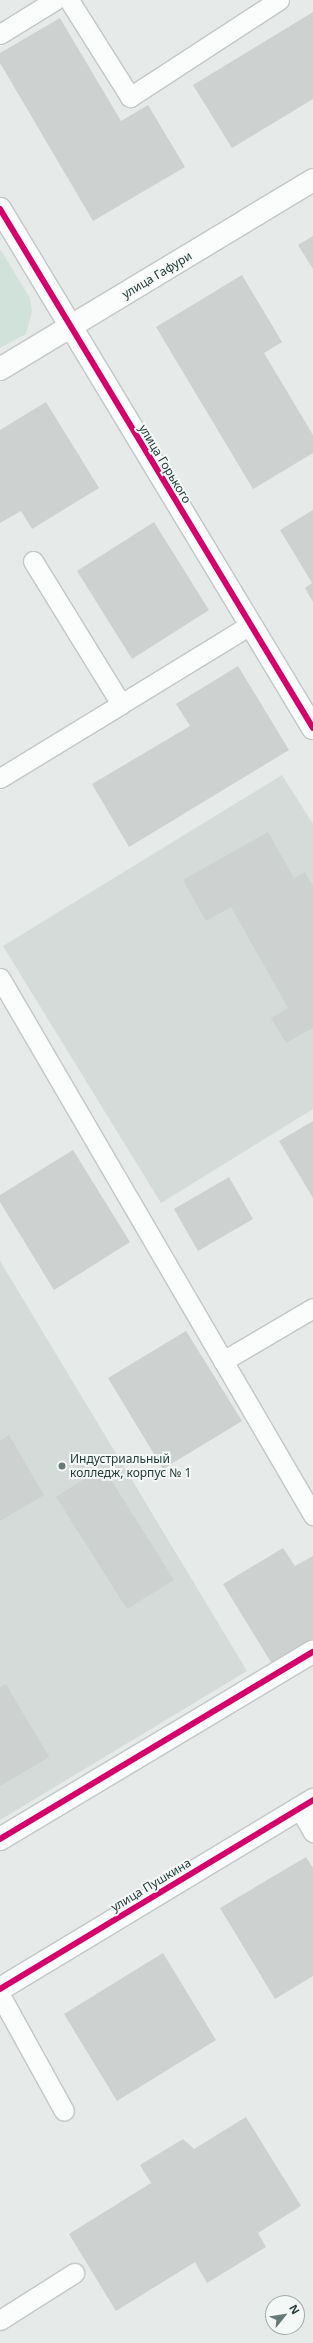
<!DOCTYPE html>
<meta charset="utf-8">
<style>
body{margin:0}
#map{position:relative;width:313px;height:2343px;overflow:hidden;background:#e6eae9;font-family:"Noto Sans",sans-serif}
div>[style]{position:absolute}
.built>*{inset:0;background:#d4dbd9}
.green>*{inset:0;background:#d0e2d9}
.building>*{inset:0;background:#cdd1d0}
.roads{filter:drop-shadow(1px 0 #c3c7c6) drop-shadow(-1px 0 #c3c7c6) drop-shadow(0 1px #c3c7c6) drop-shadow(0 -1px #c3c7c6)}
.lane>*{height:19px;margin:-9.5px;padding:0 9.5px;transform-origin:9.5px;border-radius:9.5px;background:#fbfcfc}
.street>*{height:22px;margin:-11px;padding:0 11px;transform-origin:11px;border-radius:11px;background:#fbfcfc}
.cycleway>*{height:6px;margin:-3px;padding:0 3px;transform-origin:3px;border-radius:3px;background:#d6006c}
.dots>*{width:11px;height:11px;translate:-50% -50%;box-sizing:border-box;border:2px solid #f4f9f7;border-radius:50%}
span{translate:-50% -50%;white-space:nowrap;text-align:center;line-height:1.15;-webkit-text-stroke:4px #f4f9f7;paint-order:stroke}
.street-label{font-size:12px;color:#243c3a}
.poi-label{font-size:12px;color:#243c3a}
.left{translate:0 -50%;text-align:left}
.north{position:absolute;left:265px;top:2295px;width:40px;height:40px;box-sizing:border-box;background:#f4f9f7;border:1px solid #a1adab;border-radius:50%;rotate:60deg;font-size:11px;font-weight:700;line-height:16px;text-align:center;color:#243c3a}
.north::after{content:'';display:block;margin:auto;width:14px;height:18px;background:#687977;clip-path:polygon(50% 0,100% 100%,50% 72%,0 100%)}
</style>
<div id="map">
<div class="built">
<div style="clip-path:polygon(282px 775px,313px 824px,313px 1109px,161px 1203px,3px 946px)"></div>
<div style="clip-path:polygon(0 1261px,247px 1671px,0 1820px)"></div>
</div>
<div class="green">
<div style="clip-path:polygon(0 249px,30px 298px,32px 311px,26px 334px,0 348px)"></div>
</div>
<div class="building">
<div style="clip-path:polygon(313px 12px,313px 99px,232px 148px,193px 85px)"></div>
<div style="clip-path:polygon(60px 18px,121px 121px,148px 105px,185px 167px,93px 221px,0 63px,0 53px)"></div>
<div style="clip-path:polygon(313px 236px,313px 269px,298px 245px)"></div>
<div style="clip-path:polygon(242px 275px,282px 342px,264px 353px,313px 435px,313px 453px,253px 489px,156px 327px)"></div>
<div style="clip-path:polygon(46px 402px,99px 488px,32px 529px,21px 511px,0 523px,0 430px)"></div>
<div style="clip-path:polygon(313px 510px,313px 602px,305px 588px,312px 583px,280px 530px)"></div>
<div style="clip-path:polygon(154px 522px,209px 610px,132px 659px,77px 571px)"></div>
<div style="clip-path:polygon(238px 666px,289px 750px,129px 847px,92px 784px,190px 726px,176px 704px)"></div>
<div style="clip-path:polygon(268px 832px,294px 878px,305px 872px,313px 886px,313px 1028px,286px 1043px,271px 1018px,288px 1008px,231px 907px,206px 921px,183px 880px)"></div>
<div style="clip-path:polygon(313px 1121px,313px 1198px,279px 1141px)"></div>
<div style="clip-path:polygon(73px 1150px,130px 1242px,54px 1290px,0 1202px,0 1195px)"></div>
<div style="clip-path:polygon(229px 1177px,253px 1219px,198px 1251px,174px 1209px)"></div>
<div style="clip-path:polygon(186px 1331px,242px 1421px,163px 1469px,108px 1378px)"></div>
<div style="clip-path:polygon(9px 1435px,44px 1495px,0 1521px,0 1441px)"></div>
<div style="clip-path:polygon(103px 1467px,174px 1580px,127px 1609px,56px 1497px)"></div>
<div style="clip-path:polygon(283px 1548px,295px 1566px,313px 1556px,313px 1639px,272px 1664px,223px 1584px)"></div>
<div style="clip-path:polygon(6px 1684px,49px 1757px,0 1786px,0 1687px)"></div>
<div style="clip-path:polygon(306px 1857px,313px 1868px,313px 1976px,275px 1999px,220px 1908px)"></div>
<div style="clip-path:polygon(163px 1953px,216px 2040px,117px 2101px,64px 2014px)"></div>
<div style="clip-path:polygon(246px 2117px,301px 2206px,258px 2233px,266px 2247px,207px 2283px,195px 2262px,116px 2311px,69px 2234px,151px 2183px,140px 2165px,183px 2139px,194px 2149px)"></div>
</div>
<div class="roads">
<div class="lane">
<div style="left:69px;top:0;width:115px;rotate:57.8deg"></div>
<div style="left:130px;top:97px;width:178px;rotate:-33.1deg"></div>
<div style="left:0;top:34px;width:65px;rotate:-31.7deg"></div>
<div style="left:33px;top:561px;width:168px;rotate:58.4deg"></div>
<div style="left:121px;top:704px;width:151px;rotate:-31.5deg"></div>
<div style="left:0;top:778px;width:142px;rotate:-31.4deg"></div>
<div style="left:0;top:978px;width:622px;rotate:59.76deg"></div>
<div style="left:223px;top:1361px;width:104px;rotate:-30.5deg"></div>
<div style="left:299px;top:1808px;width:28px;rotate:60deg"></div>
<div style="left:0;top:1995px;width:132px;rotate:61.1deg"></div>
<div style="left:0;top:2320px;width:88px;rotate:-32.4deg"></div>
</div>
<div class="street">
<div style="left:0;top:209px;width:606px;rotate:58.91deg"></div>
<div style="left:0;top:369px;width:366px;rotate:-31.1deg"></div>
<div style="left:0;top:1839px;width:365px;rotate:-30.9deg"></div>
<div style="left:0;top:1989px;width:366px;rotate:-31.1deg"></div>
</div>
</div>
<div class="cycleway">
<div style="left:0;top:209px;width:606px;rotate:58.91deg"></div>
<div style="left:0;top:1839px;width:365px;rotate:-30.9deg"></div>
<div style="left:0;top:1989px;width:366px;rotate:-31.1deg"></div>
</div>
<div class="dots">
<div style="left:62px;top:1466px;background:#687977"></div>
</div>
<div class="street-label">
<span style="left:157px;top:275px;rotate:-31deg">улица Гафури</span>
<span style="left:165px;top:464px;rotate:59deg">улица Горького</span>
<span style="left:151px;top:1885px;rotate:-31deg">улица Пушкина</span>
</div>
<div class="poi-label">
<span class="left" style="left:70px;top:1466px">Индустриальный<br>колледж, корпус № 1</span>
</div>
<div class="north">N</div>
</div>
